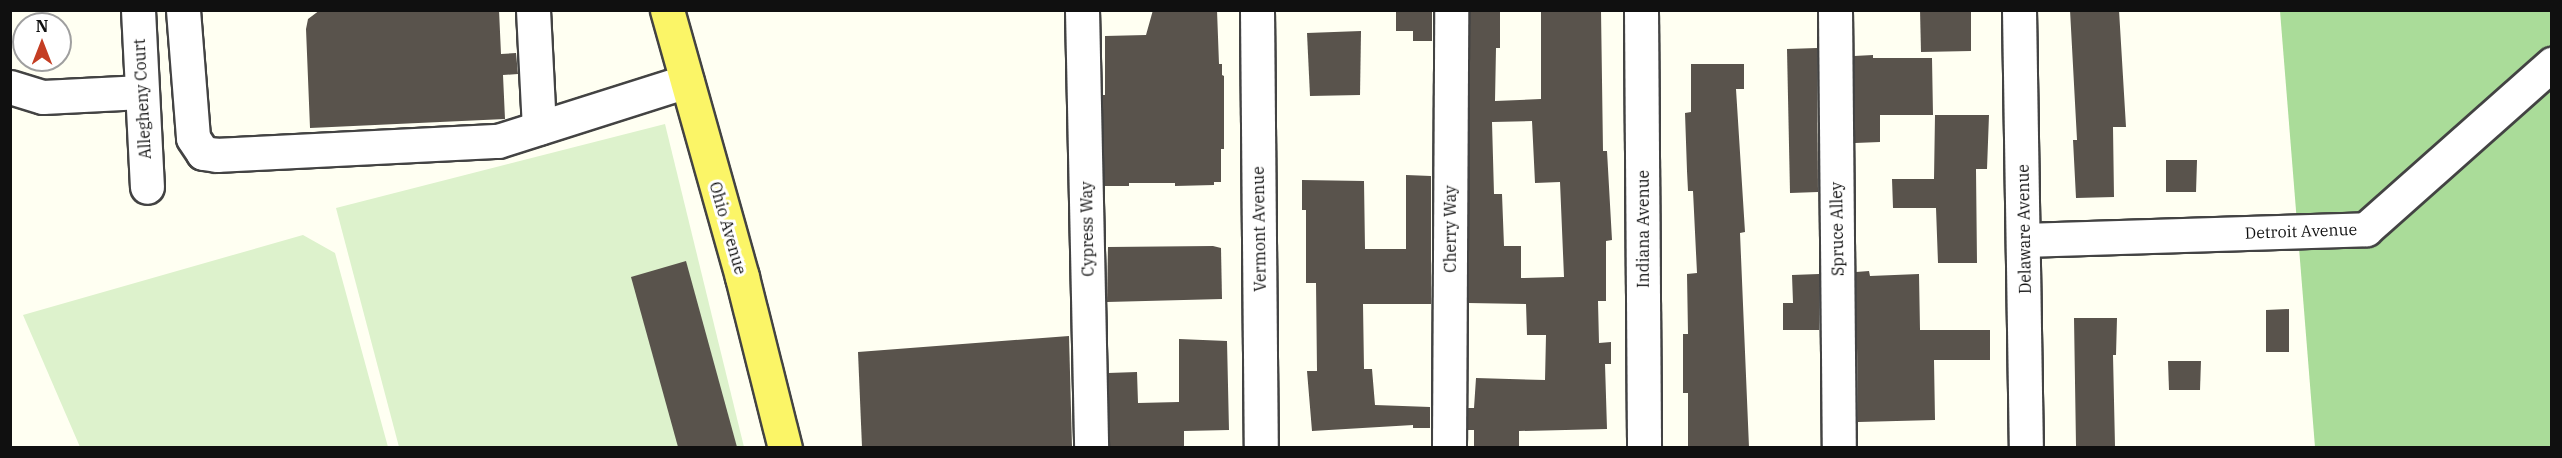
<!DOCTYPE html>
<style>
body{margin:0}
#map{position:relative;width:2562px;height:458px;overflow:hidden;background:#fffff2;font-family:"IBM Plex Serif",serif}
div>[style]{position:absolute}
.forest>*{inset:0;background:#aadc99}
.pitch>*{inset:0;background:#ddf2cc}
.building>*{inset:0;background:#59534c}
.roads{filter:drop-shadow(2px 0 #434343) drop-shadow(-2px 0 #434343) drop-shadow(0 2px #434343) drop-shadow(0 -2px #434343)}
.minor>*{height:33px;margin:-16.5px;padding:0 16.5px;transform-origin:16.5px;border-radius:16.5px;background:#fff}
.major>*{height:33px;margin:-16.5px;padding:0 16.5px;transform-origin:16.5px;border-radius:16.5px;background:#fbf567}
span{translate:-50% -50%;white-space:nowrap;text-align:center;line-height:1.15;-webkit-text-stroke:6px #fff;paint-order:stroke}
.street-label{font-size:16px;color:#101010}
.frame{position:absolute;inset:0;border:12px solid #101010;pointer-events:none}
.north{position:absolute;left:12px;top:12px;width:60px;height:60px;box-sizing:border-box;background:#fff;border:2px solid #9f9f9f;border-radius:50%;rotate:0deg;font-size:16px;font-weight:700;line-height:24px;text-align:center;color:#101010}
.north::after{content:'';display:block;margin:auto;width:21px;height:27px;background:#c43d23;clip-path:polygon(50% 0,100% 100%,50% 72%,0 100%)}
</style>
<div id="map">
<div class="forest">
<div style="clip-path:polygon(2280px 11px,2551px 11px,2551px 447px,2315px 447px)"></div>
</div>
<div class="pitch">
<div style="clip-path:polygon(665px 124px,744px 447px,399px 447px,336px 208px)"></div>
<div style="clip-path:polygon(303px 235px,335px 253px,388px 447px,80px 447px,23px 315px)"></div>
</div>
<div class="building">
<div style="clip-path:polygon(320px 10px,499px 10px,501px 54px,516px 53px,518px 74px,503px 75px,505px 119px,310px 128px,306px 29px,308px 19px)"></div>
<div style="clip-path:polygon(1153px 10px,1217px 10px,1219px 64px,1222px 64px,1222px 75px,1224px 76px,1224px 149px,1221px 149px,1221px 182px,1214px 182px,1214px 185px,1175px 186px,1175px 183px,1129px 183px,1129px 186px,1104px 186px,1102px 95px,1105px 95px,1105px 36px,1146px 35px)"></div>
<div style="clip-path:polygon(1396px 10px,1432px 10px,1432px 41px,1413px 41px,1413px 31px,1396px 31px)"></div>
<div style="clip-path:polygon(evenodd,1470px 10px,1500px 10px,1500px 48px,1496px 48px,1495px 101px,1541px 99px,1541px 10px,1601px 10px,1603px 151px,1607px 151px,1612px 240px,1606px 241px,1606px 301px,1598px 301px,1599px 343px,1611px 342px,1611px 364px,1605px 364px,1607px 429px,1519px 431px,1519px 447px,1474px 447px,1474px 430px,1468px 430px,1468px 408px,1474px 408px,1476px 378px,1545px 380px,1546px 335px,1527px 335px,1526px 304px,1468px 303px,1470px 10px,1532px 121px,1535px 183px,1560px 182px,1564px 277px,1521px 278px,1521px 246px,1504px 246px,1502px 194px,1494px 194px,1492px 122px,1532px 121px)"></div>
<div style="clip-path:polygon(1920px 10px,1971px 10px,1971px 51px,1921px 52px)"></div>
<div style="clip-path:polygon(2070px 10px,2119px 10px,2126px 127px,2113px 127px,2114px 197px,2076px 198px,2073px 140px,2077px 140px)"></div>
<div style="clip-path:polygon(1361px 31px,1360px 95px,1310px 96px,1307px 33px)"></div>
<div style="clip-path:polygon(1817px 48px,1818px 192px,1790px 193px,1787px 49px)"></div>
<div style="clip-path:polygon(1873px 55px,1873px 58px,1932px 58px,1933px 115px,1880px 115px,1880px 142px,1855px 143px,1854px 56px)"></div>
<div style="clip-path:polygon(1691px 64px,1744px 64px,1744px 89px,1736px 89px,1745px 232px,1740px 233px,1749px 447px,1688px 447px,1688px 393px,1683px 393px,1683px 334px,1688px 334px,1687px 274px,1697px 273px,1693px 191px,1688px 191px,1687px 171px,1685px 113px,1691px 112px)"></div>
<div style="clip-path:polygon(1935px 115px,1989px 115px,1987px 169px,1976px 169px,1977px 263px,1938px 263px,1936px 208px,1893px 208px,1892px 179px,1934px 179px)"></div>
<div style="clip-path:polygon(2166px 160px,2197px 160px,2196px 192px,2166px 192px)"></div>
<div style="clip-path:polygon(1406px 175px,1431px 176px,1431px 304px,1363px 304px,1364px 369px,1372px 369px,1375px 405px,1430px 407px,1430px 428px,1413px 428px,1413px 425px,1312px 431px,1307px 371px,1317px 371px,1316px 283px,1306px 283px,1306px 210px,1302px 210px,1302px 180px,1364px 181px,1365px 249px,1406px 249px)"></div>
<div style="clip-path:polygon(1213px 246px,1221px 248px,1222px 299px,1107px 302px,1108px 247px)"></div>
<div style="clip-path:polygon(686px 261px,737px 447px,678px 447px,631px 277px)"></div>
<div style="clip-path:polygon(1869px 271px,1870px 276px,1919px 274px,1920px 330px,1990px 330px,1990px 360px,1934px 360px,1935px 420px,1858px 422px,1856px 272px)"></div>
<div style="clip-path:polygon(1819px 274px,1819px 330px,1783px 330px,1783px 303px,1793px 303px,1792px 275px)"></div>
<div style="clip-path:polygon(2289px 309px,2289px 352px,2266px 352px,2266px 310px)"></div>
<div style="clip-path:polygon(2074px 318px,2117px 318px,2116px 355px,2113px 355px,2115px 446px,2076px 446px)"></div>
<div style="clip-path:polygon(1069px 336px,1072px 447px,862px 447px,858px 352px)"></div>
<div style="clip-path:polygon(1179px 339px,1227px 341px,1229px 430px,1184px 431px,1184px 447px,1110px 447px,1108px 373px,1137px 372px,1138px 403px,1179px 402px)"></div>
<div style="clip-path:polygon(2168px 361px,2201px 361px,2200px 390px,2169px 390px)"></div>
</div>
<div class="roads">
<div class="minor">
<div style="left:138px;top:10px;width:177px;rotate:87.1deg"></div>
<div style="left:183px;top:10px;width:128px;rotate:85.5deg"></div>
<div style="left:193px;top:138px;width:18px;rotate:56deg"></div>
<div style="left:203px;top:153px;width:14px;rotate:8deg"></div>
<div style="left:217px;top:155px;width:281px;rotate:-2.9deg"></div>
<div style="left:498px;top:141px;width:198px;rotate:-17.6deg"></div>
<div style="left:533px;top:10px;width:118px;rotate:87.1deg"></div>
<div style="left:1082px;top:10px;width:438px;rotate:88.8deg"></div>
<div style="left:1257px;top:10px;width:438px;rotate:89.5deg"></div>
<div style="left:1641px;top:10px;width:438px;rotate:89.6deg"></div>
<div style="left:1835px;top:10px;width:438px;rotate:89.5deg"></div>
<div style="left:2019px;top:10px;width:438px;rotate:89.1deg"></div>
<div style="left:10px;top:87px;width:34px;rotate:17deg"></div>
<div style="left:43px;top:97px;width:99px;rotate:-2.9deg"></div>
<div style="left:2024px;top:240px;width:342px;rotate:-1.8deg"></div>
<div style="left:2366px;top:229px;width:249px;rotate:-41.6deg"></div>
<div style="left:1449px;top:448px;width:438px;rotate:-89.7deg"></div>
</div>
<div class="major">
<div style="left:667px;top:10px;width:277px;rotate:74.3deg"></div>
<div style="left:742px;top:277px;width:176px;rotate:75.9deg"></div>
</div>
</div>
<div class="street-label">
<span style="left:142px;top:99px;rotate:-93deg">Allegheny Court</span>
<span style="left:728px;top:228px;rotate:74deg">Ohio Avenue</span>
<span style="left:1087px;top:229px;rotate:-91deg">Cypress Way</span>
<span style="left:1259px;top:229px;rotate:-91deg">Vermont Avenue</span>
<span style="left:1450px;top:229px;rotate:-90deg">Cherry Way</span>
<span style="left:1643px;top:229px;rotate:-90deg">Indiana Avenue</span>
<span style="left:1837px;top:229px;rotate:-91deg">Spruce Alley</span>
<span style="left:2024px;top:229px;rotate:-91deg">Delaware Avenue</span>
<span style="left:2301px;top:231px;rotate:-2deg">Detroit Avenue</span>
</div>
<div class="frame"></div>
<div class="north">N</div>
</div>
